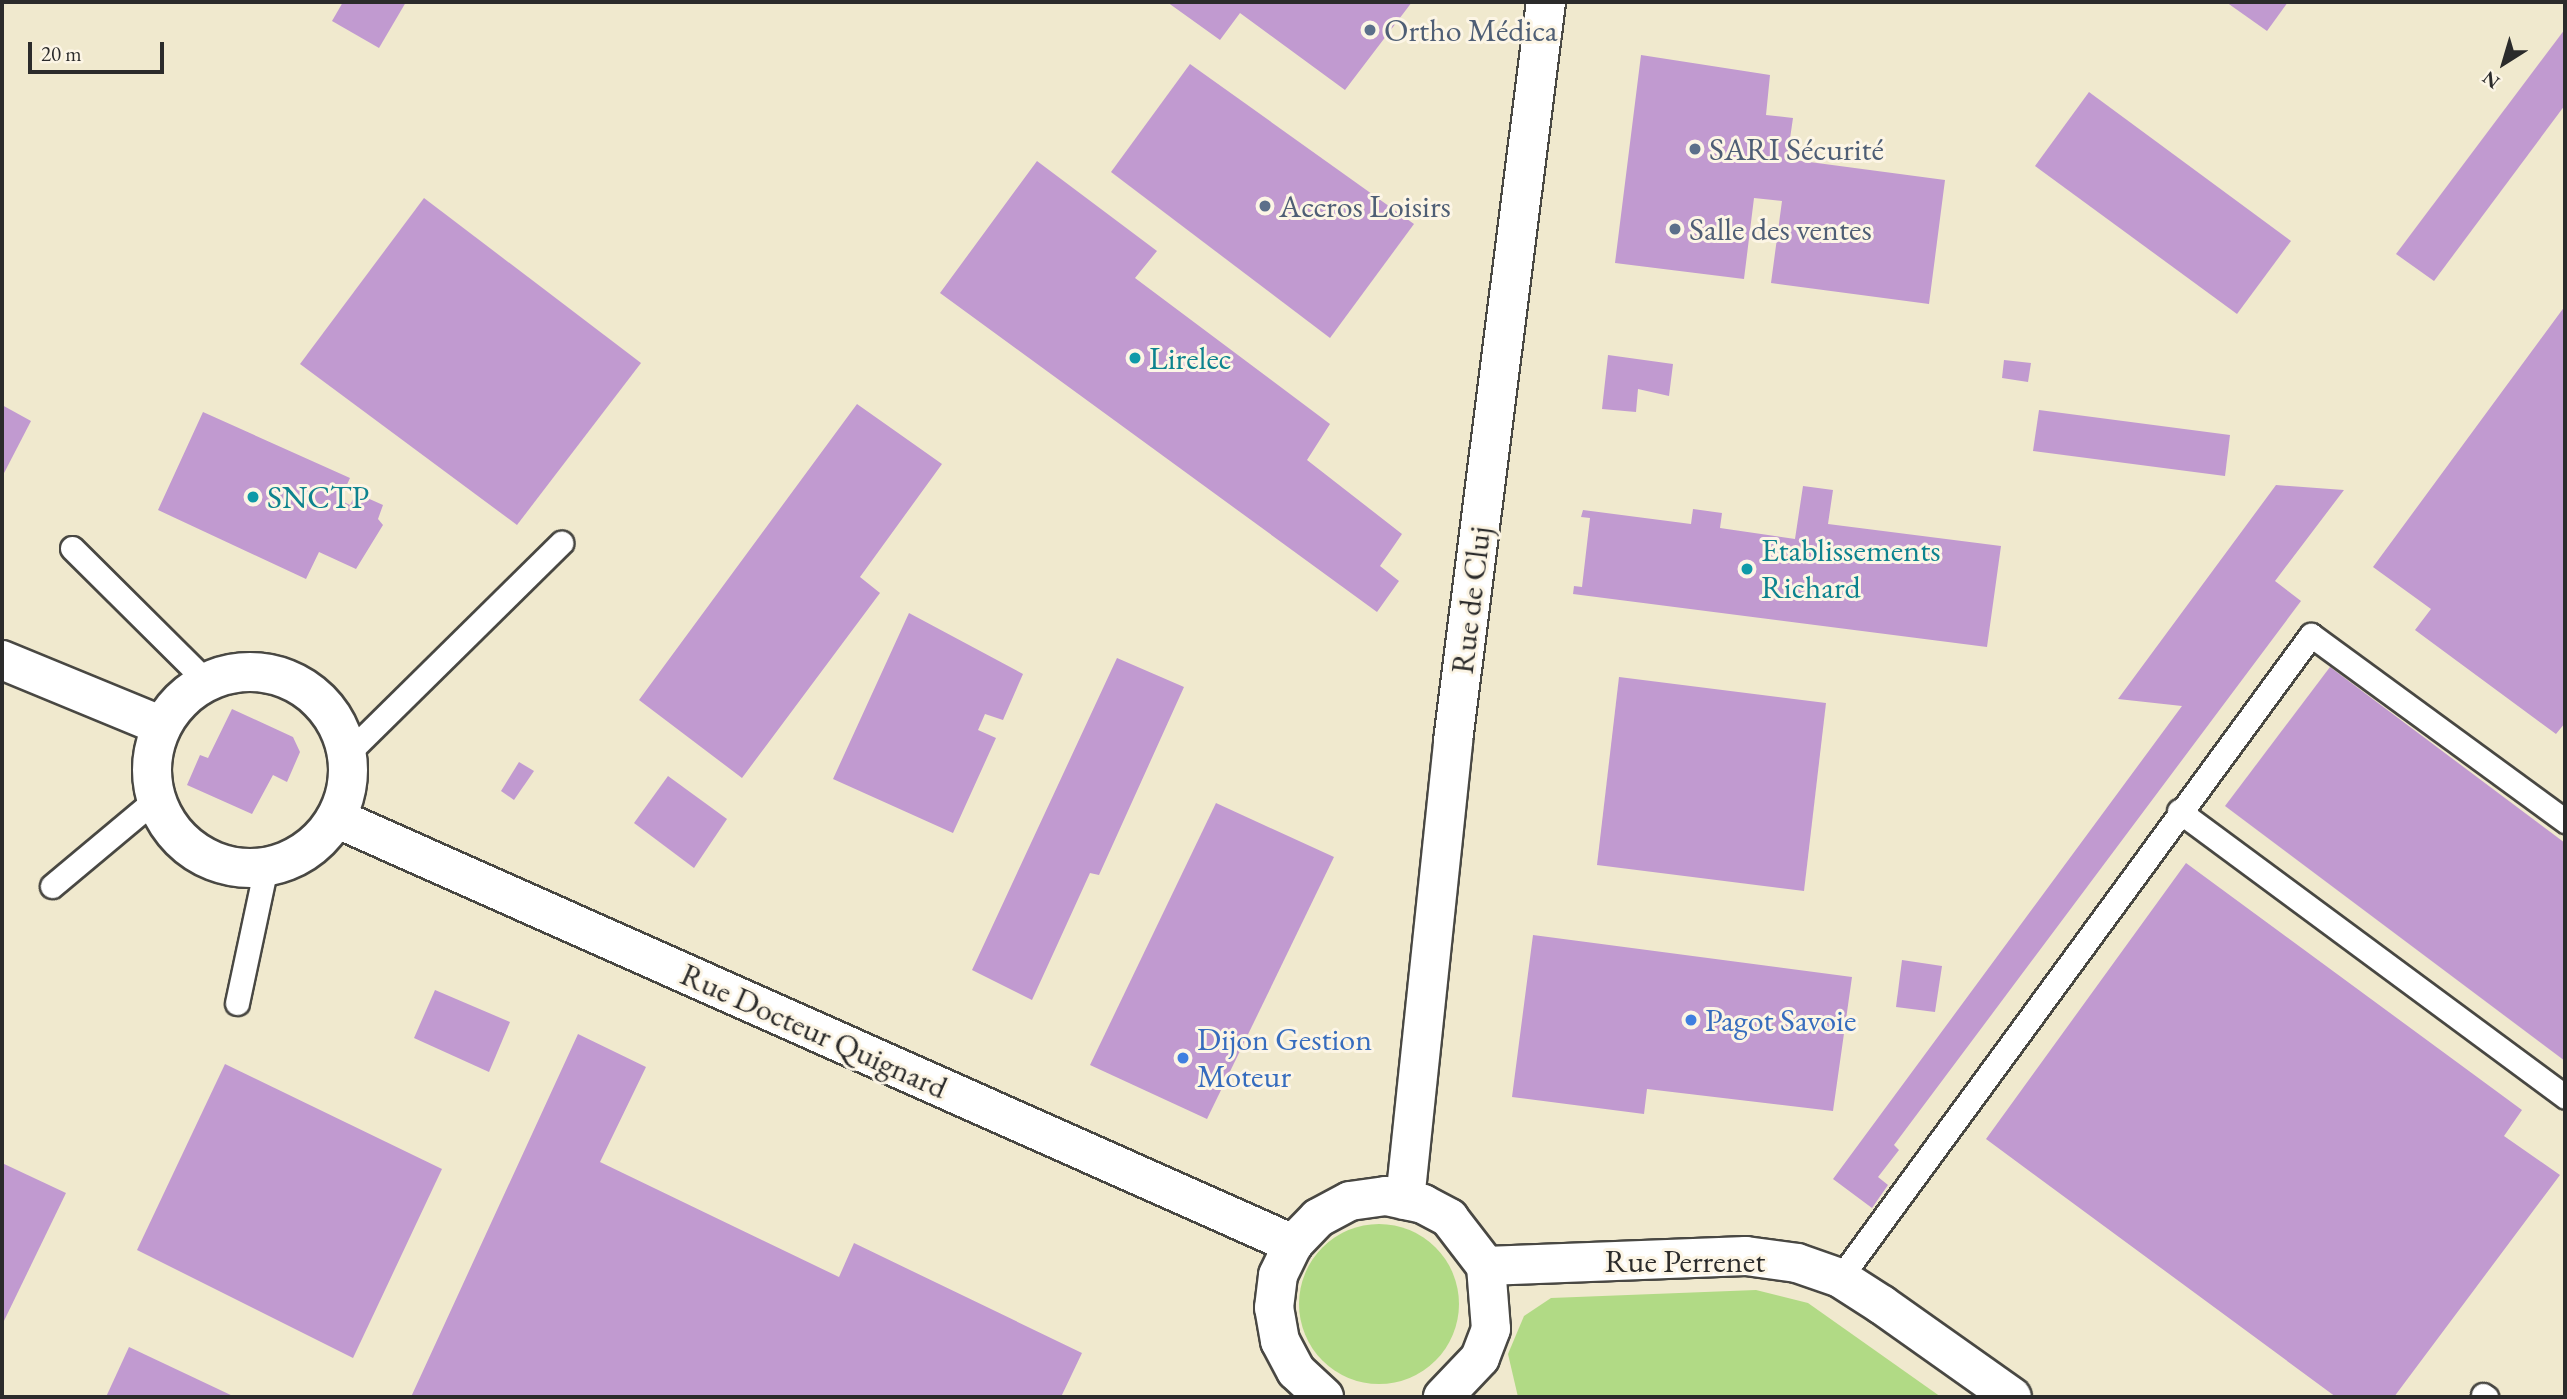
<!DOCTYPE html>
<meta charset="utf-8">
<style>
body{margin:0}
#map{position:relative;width:2567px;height:1399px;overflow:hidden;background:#f0e9ce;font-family:"EB Garamond",serif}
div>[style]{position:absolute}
.green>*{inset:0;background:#b1da85}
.round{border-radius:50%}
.building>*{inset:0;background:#c19ad0}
.roads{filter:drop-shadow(2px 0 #494843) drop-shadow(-2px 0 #494843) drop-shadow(0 2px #494843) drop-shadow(0 -2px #494843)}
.lane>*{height:23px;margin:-11.5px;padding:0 11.5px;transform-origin:11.5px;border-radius:11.5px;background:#fff}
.street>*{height:38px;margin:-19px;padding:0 19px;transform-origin:19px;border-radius:19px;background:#fff}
.street>.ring{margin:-19px;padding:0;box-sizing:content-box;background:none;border:38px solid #fff;border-radius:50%}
.dots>*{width:19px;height:19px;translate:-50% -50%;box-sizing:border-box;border:4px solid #fcf5e5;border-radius:50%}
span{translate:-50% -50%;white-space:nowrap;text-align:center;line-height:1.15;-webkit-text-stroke:6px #fcf5e5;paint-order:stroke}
.service-label{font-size:32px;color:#4e5e75}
.left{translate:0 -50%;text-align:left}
.culture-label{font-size:32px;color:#0d838f}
.street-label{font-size:32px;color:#2b2b2b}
.shop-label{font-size:32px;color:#366cbe}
.frame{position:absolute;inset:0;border:4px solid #2b2b2b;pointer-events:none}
.north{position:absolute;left:2469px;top:28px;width:70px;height:70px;-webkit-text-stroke:5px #fcf5e5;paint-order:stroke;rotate:217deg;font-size:19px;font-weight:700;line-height:28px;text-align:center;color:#2b2b2b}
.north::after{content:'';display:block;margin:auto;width:24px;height:32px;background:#2b2b2b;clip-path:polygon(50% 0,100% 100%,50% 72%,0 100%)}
.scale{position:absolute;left:28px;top:42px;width:136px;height:32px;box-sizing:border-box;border:4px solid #2b2b2b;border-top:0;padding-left:9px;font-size:21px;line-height:24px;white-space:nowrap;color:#2b2b2b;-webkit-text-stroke:5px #fcf5e5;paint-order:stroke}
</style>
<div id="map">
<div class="green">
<div class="round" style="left:1299px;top:1224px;width:160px;height:160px"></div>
<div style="clip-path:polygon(1756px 1290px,1808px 1303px,1941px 1397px,1518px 1397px,1508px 1354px,1524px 1316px,1551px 1298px)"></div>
</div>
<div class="building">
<div style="clip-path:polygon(343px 2px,406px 2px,379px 48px,332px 21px)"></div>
<div style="clip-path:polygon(1167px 2px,1412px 2px,1345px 90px,1240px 13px,1220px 40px)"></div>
<div style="clip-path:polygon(2226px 2px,2288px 2px,2267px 31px)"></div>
<div style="clip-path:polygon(2565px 29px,2565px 105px,2434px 281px,2396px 254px)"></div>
<div style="clip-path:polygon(1641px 55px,1770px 75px,1766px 115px,1793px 118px,1787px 159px,1945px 180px,1929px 304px,1771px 283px,1782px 201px,1754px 198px,1744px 279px,1615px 263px)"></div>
<div style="clip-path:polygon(1190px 64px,1414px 224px,1330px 338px,1111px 172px)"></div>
<div style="clip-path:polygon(2089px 92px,2291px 241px,2237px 314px,2035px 166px)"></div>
<div style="clip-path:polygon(1037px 161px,1157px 251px,1135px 278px,1330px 424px,1307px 460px,1402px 534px,1380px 566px,1399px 581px,1377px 612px,940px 293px)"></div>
<div style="clip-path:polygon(424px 198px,641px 363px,517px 525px,300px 364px)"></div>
<div style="clip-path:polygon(2565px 306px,2565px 723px,2556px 734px,2415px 630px,2431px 609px,2373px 567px)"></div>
<div style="clip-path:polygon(1608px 355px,1673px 364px,1669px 396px,1638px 389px,1636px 412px,1602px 409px)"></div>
<div style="clip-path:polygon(2004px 360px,2031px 363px,2028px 382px,2002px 378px)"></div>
<div style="clip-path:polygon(857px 404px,942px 464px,860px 577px,880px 593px,742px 778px,639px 700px)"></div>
<div style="clip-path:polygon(2px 405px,31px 421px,2px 477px)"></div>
<div style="clip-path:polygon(2039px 410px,2230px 435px,2225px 476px,2033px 451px)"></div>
<div style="clip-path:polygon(203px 412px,350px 478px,340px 500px,350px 505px,356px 493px,383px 505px,378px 519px,383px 525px,356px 569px,319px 552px,306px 579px,158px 510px)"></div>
<div style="clip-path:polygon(2276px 485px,2344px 490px,2275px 581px,2301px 601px,1894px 1145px,1899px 1150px,1878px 1177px,1888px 1185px,1872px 1208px,1833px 1179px,2182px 706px,2118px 699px)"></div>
<div style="clip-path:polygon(1803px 486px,1833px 490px,1828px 524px,2001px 546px,1987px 647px,1573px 594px,1574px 586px,1582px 587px,1590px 518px,1581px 517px,1583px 510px,1691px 524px,1693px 509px,1722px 513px,1720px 528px,1795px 539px)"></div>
<div style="clip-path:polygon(909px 613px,1023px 674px,1003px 720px,985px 714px,978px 730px,996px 738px,953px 833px,833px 779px)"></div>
<div style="clip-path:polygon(1117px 658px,1184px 687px,1099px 875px,1090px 873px,1032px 1000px,972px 970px)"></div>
<div style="clip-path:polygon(2330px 667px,2565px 843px,2565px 1061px,2225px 806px)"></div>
<div style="clip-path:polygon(1619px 677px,1826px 703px,1804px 891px,1597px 865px)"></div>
<div style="clip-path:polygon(232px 709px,293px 737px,300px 752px,287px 782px,273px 775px,252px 814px,187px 785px,200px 755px,208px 758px)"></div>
<div style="clip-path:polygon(519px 762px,534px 771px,514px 800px,501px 791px)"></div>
<div style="clip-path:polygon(668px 776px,727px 819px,694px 868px,634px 823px)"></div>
<div style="clip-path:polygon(1216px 803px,1334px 857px,1207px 1119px,1090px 1065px)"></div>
<div style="clip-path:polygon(2186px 863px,2522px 1110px,2504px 1136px,2560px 1175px,2394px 1397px,2336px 1397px,1986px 1139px)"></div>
<div style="clip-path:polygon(1533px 935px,1852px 977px,1833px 1111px,1647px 1089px,1644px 1114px,1512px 1097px)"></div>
<div style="clip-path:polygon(1902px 960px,1942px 966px,1935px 1012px,1896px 1007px)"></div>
<div style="clip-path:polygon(435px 990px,510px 1022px,489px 1072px,414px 1038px)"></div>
<div style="clip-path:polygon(578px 1034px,646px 1067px,600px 1162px,839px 1277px,854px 1243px,1082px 1353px,1061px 1397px,411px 1397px)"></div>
<div style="clip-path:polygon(225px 1064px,442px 1169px,353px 1358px,137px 1250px)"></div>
<div style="clip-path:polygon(2px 1163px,66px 1193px,2px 1325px)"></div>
<div style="clip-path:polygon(129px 1347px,235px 1397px,106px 1397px)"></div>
</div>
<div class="roads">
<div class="lane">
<div style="left:72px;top:548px;width:190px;rotate:44.8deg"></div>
<div style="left:347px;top:754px;width:301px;rotate:-44.6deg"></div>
<div style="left:2179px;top:811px;width:480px;rotate:36.5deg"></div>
<div style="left:52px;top:886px;width:136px;rotate:-39.9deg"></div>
<div style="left:237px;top:1003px;width:139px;rotate:-78deg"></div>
<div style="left:1840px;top:1278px;width:797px;rotate:-53.78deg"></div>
<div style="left:2311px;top:635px;width:315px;rotate:36.2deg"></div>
<div style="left:2483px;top:1395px;width:4px;rotate:34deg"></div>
</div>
<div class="street">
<div style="left:2px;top:660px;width:173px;rotate:22.4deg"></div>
<div class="ring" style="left:152px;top:672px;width:158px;height:158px"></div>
<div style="left:336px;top:818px;width:1048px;rotate:24deg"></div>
<div style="left:1405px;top:1200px;width:462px;rotate:-84deg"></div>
<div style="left:1453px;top:741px;width:745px;rotate:-82.83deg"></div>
<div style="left:1486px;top:1266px;width:260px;rotate:-2.2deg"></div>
<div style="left:1746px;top:1256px;width:51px;rotate:7.8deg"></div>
<div style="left:1797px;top:1263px;width:46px;rotate:19.2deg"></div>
<div style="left:1840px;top:1278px;width:50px;rotate:32.7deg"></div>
<div style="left:1882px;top:1305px;width:159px;rotate:35.3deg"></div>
<div style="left:1324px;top:1397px;width:38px;rotate:-137deg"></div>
<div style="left:1296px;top:1371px;width:34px;rotate:-118deg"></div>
<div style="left:1280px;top:1341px;width:34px;rotate:-100deg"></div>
<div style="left:1274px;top:1308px;width:33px;rotate:-83deg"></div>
<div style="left:1278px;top:1275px;width:34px;rotate:-64deg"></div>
<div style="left:1293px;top:1244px;width:36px;rotate:-46deg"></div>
<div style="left:1318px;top:1218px;width:36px;rotate:-28deg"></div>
<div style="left:1350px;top:1201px;width:36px;rotate:-8deg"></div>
<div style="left:1386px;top:1196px;width:38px;rotate:12deg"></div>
<div style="left:1423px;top:1204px;width:30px;rotate:28deg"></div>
<div style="left:1449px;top:1218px;width:61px;rotate:52.4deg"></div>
<div style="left:1486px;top:1266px;width:63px;rotate:85.5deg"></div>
<div style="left:1491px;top:1329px;width:31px;rotate:111deg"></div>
<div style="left:1480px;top:1358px;width:54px;rotate:133.5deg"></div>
</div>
</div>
<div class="dots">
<div style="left:1370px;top:30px;background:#5c6f8a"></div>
<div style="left:1695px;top:149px;background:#5c6f8a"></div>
<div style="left:1265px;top:206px;background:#5c6f8a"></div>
<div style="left:1675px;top:229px;background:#5c6f8a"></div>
<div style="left:1135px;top:358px;background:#0f9aa8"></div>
<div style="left:253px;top:497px;background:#0f9aa8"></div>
<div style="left:1747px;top:569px;background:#0f9aa8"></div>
<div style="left:1691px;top:1020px;background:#3f7fe0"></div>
<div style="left:1183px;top:1058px;background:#3f7fe0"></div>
</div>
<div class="service-label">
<span class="left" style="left:1384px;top:30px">Ortho Médica</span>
<span class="left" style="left:1709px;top:149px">SARI Sécurité</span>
<span class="left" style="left:1279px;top:206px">Accros Loisirs</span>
<span class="left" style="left:1689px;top:229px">Salle des ventes</span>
</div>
<div class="culture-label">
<span class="left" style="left:1149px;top:358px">Lirelec</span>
<span class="left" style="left:267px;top:497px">SNCTP</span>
<span class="left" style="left:1761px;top:569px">Etablissements<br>Richard</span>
</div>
<div class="street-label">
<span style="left:1471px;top:600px;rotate:-83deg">Rue de Cluj</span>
<span style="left:814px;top:1031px;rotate:24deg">Rue Docteur Quignard</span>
<span style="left:1685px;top:1261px">Rue Perrenet</span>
</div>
<div class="shop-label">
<span class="left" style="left:1705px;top:1020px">Pagot Savoie</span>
<span class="left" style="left:1197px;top:1058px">Dijon Gestion<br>Moteur</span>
</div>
<div class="frame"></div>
<div class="north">N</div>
<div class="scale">20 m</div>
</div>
